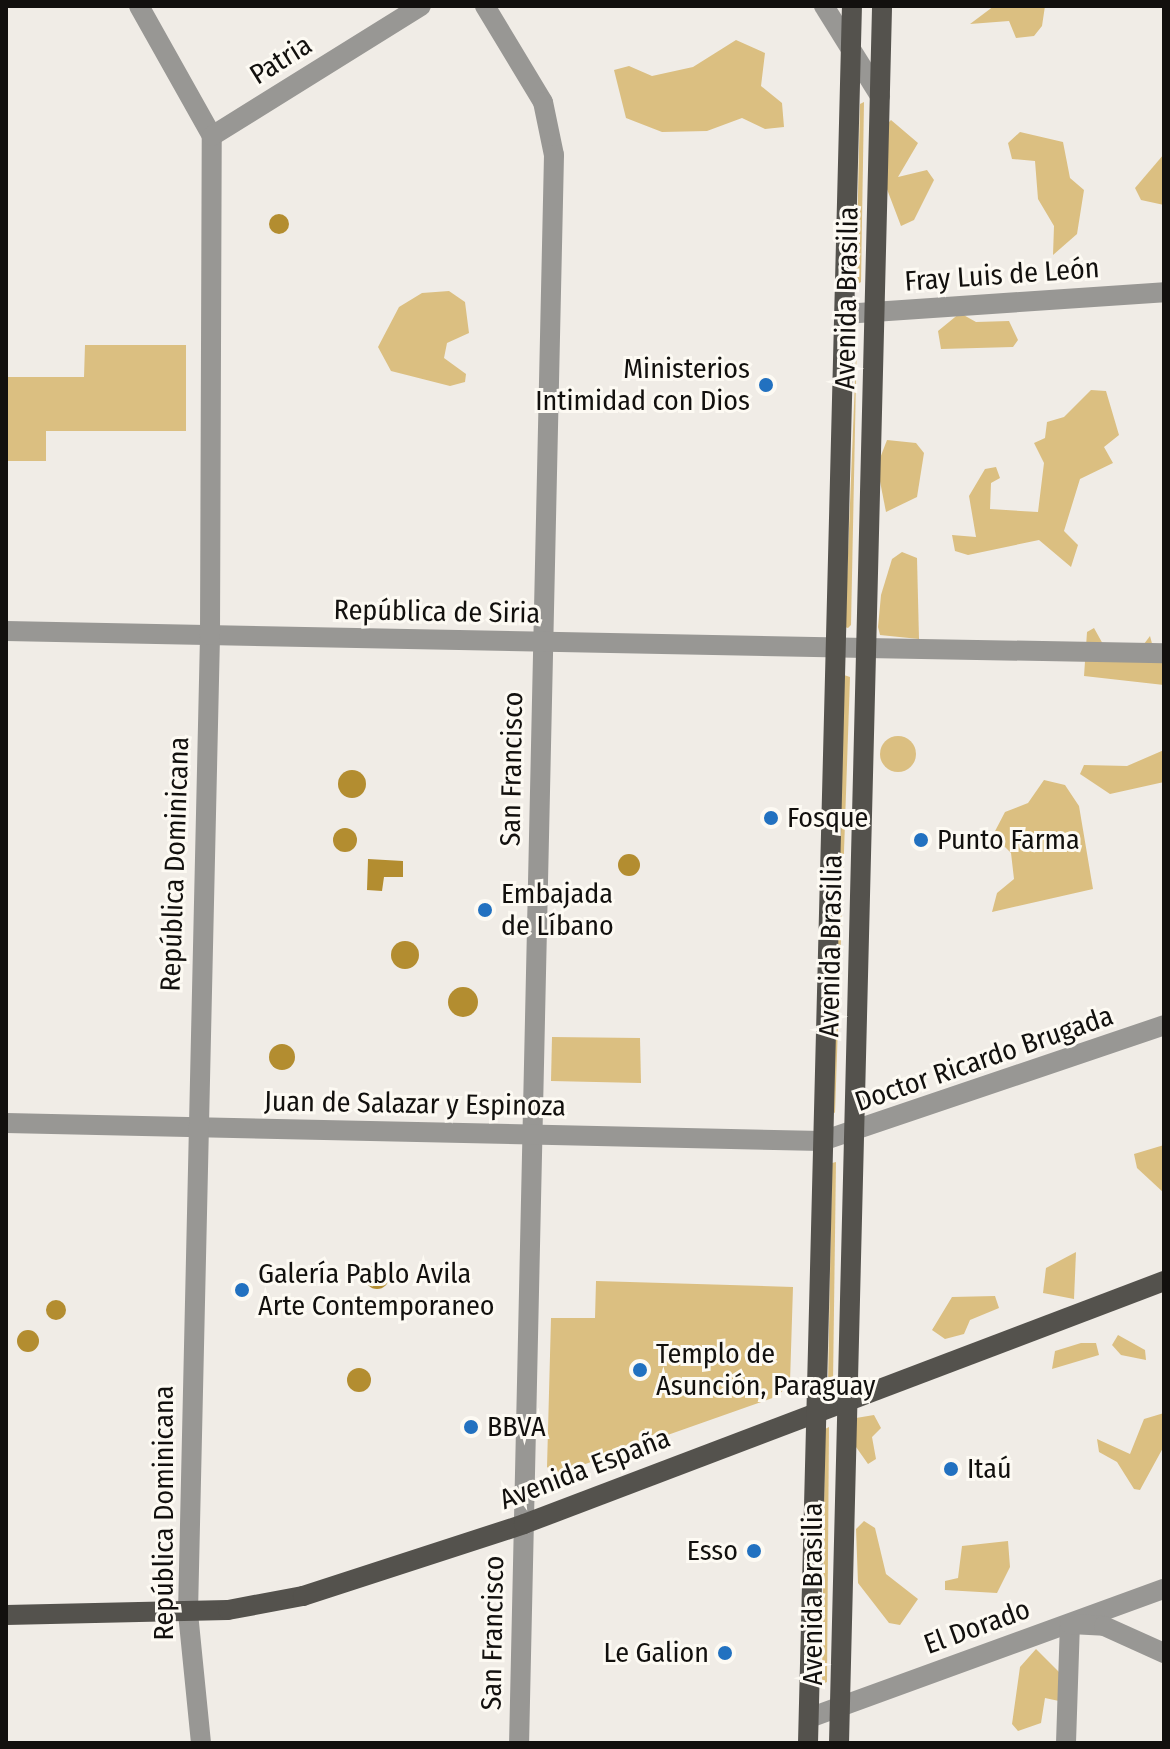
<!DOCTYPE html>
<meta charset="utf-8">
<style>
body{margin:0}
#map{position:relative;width:1170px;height:1749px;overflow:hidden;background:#f0ece6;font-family:"Fira Sans Condensed",sans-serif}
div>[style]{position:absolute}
.green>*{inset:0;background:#dbbf81}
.round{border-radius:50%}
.water>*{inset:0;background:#b38d30}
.minor>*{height:20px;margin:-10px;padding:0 10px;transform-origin:10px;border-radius:10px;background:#989794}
.tertiary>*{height:20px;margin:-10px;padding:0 10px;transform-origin:10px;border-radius:10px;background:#989794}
.primary>*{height:20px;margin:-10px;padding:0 10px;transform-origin:10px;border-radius:10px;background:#54524d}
.dots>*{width:22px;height:22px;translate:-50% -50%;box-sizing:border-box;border:4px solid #fdfaf3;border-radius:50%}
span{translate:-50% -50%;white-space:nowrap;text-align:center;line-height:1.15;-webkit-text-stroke:6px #fdfaf3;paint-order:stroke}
.street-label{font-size:28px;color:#12100e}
.poi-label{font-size:28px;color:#12100e}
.right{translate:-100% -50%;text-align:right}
.left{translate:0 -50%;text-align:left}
.frame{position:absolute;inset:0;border:8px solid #12100e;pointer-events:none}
</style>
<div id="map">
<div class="green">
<div style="clip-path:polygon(994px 6px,1045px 6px,1042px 26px,1034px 36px,1016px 38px,1009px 21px,970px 24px)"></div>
<div style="clip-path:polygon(736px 40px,765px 53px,761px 86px,782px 103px,784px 127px,765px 129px,742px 118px,707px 131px,662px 132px,626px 118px,614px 70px,629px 66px,652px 76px,693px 67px)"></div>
<div style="clip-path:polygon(864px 102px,861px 282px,856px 285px,860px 104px)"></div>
<div style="clip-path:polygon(891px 120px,918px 143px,898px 177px,927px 170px,934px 180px,914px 220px,901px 226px,885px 184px,884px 127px)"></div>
<div style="clip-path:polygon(1020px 132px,1063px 142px,1070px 178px,1084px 190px,1077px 234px,1053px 255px,1054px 226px,1038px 199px,1035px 161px,1012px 159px,1008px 143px)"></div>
<div style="clip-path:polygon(1164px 154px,1164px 205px,1141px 200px,1135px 188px)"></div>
<div style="clip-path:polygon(449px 291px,465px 302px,469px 333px,447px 343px,444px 358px,466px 374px,465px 382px,450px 386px,391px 371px,378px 347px,399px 307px,422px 293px)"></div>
<div style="clip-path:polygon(960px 313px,976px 322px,1009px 321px,1018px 340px,1013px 347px,941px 349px,938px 331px)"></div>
<div style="clip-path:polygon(857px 331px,851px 625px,848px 628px,845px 627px)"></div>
<div style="clip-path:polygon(85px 345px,186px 345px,186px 431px,46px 431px,46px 461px,6px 461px,6px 377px,84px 377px)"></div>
<div style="clip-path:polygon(1091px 390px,1106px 391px,1119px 435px,1104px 447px,1113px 463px,1080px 479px,1064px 531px,1078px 545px,1071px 567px,1039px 540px,968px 555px,955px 551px,952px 535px,976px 537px,969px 496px,985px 469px,996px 467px,1000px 478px,991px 483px,990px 509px,1038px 512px,1044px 463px,1034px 443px,1045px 438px,1047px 422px,1064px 417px)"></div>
<div style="clip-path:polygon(887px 440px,916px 443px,924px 453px,917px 497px,886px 512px,877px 466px)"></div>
<div style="clip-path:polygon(902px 552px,917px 558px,919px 639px,880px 635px,878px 627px,881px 595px,892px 559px)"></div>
<div style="clip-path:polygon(1094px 628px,1104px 646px,1144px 644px,1150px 636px,1154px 651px,1164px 649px,1164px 685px,1084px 676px,1087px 632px)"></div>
<div style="clip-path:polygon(844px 675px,850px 677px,835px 1113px,833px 1112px)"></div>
<div class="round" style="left:880px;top:736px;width:36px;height:36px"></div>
<div style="clip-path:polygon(1164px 750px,1164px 782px,1110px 794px,1080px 774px,1084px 765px,1127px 766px)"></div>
<div style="clip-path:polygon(1044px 780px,1065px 785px,1079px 806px,1093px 889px,992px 912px,997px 893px,1014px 879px,1011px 853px,993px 835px,1005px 812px,1028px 803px)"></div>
<div style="clip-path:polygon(552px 1037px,640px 1038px,641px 1083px,551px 1081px)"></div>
<div style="clip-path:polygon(1164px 1145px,1164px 1193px,1137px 1168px,1134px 1154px)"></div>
<div style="clip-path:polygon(836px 1162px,833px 1383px,828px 1386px,832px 1163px)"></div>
<div style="clip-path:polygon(1076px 1252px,1074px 1299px,1043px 1293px,1046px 1268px)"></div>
<div style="clip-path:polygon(596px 1281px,793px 1287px,790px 1382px,778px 1396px,557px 1474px,547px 1467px,551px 1318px,595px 1318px)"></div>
<div style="clip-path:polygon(995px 1296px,999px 1308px,970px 1320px,964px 1334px,945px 1339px,932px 1330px,952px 1297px)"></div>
<div style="clip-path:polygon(1118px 1335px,1145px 1350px,1146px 1360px,1121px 1355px,1112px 1345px)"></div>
<div style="clip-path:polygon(1081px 1343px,1096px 1343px,1099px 1355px,1052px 1369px,1055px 1351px)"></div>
<div style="clip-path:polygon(1164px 1413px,1164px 1446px,1140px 1490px,1134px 1489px,1117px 1462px,1099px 1452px,1097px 1439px,1130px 1454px,1144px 1419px)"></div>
<div style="clip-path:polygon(874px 1415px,881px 1428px,872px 1437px,876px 1459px,868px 1464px,856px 1447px,856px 1418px)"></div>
<div style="clip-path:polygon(829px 1427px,827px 1682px,822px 1684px,825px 1429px)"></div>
<div style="clip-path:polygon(864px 1521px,875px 1528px,886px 1574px,918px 1599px,900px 1625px,889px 1623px,858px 1583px,856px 1529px)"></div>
<div style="clip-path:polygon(1008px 1541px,1010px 1567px,997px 1593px,945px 1590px,945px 1581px,958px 1578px,962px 1546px)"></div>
<div style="clip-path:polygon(1036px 1649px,1059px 1672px,1059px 1701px,1045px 1698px,1041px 1723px,1018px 1731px,1012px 1724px,1020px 1667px)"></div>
</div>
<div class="water">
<div class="round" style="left:269px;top:214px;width:20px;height:20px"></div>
<div class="round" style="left:338px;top:770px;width:28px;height:28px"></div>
<div class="round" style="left:333px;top:828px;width:24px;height:24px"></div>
<div class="round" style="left:618px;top:854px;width:22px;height:22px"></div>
<div style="clip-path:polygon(368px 859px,403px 861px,403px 877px,384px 877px,382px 891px,367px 890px)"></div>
<div class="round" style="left:391px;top:941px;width:28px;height:28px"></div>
<div class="round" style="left:448px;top:987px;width:30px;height:30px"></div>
<div class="round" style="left:269px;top:1044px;width:26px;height:26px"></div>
<div class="round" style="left:365px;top:1265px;width:24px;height:24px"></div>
<div class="round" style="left:46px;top:1300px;width:20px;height:20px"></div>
<div class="round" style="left:17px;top:1330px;width:22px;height:22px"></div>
<div class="round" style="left:347px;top:1368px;width:24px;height:24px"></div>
</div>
<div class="minor">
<div style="left:139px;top:6px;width:149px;rotate:60.7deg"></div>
<div style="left:485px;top:6px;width:112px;rotate:58.9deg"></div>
<div style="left:543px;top:102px;width:54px;rotate:78.3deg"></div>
<div style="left:554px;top:155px;width:1588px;rotate:91.26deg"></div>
<div style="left:824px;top:6px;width:106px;rotate:58.1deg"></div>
<div style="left:844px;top:314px;width:321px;rotate:-3.9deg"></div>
<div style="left:866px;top:648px;width:298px;rotate:1deg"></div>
<div style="left:6px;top:1123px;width:816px;rotate:1.26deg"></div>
<div style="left:822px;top:1141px;width:361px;rotate:-18.7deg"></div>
<div style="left:809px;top:1718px;width:378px;rotate:-20deg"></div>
<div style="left:1066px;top:1743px;width:119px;rotate:-88.1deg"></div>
<div style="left:1070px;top:1624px;width:34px;rotate:3deg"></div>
<div style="left:1104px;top:1626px;width:66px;rotate:24.2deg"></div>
</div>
<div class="tertiary">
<div style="left:6px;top:631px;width:860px;rotate:1.13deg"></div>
<div style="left:201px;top:1743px;width:131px;rotate:-95.7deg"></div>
<div style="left:188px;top:1613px;width:978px;rotate:-88.71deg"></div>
<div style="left:210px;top:635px;width:499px;rotate:-89.8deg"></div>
<div style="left:212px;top:136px;width:246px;rotate:-31.9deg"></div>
</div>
<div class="primary">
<div style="left:6px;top:1615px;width:222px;rotate:-1.3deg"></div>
<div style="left:228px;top:1610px;width:76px;rotate:-10.6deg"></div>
<div style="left:303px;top:1596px;width:232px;rotate:-18deg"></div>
<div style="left:524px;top:1524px;width:685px;rotate:-20.79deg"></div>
<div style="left:808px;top:1743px;width:1738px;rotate:-88.55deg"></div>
<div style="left:839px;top:1743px;width:1738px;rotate:-88.58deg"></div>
</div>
<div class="dots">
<div style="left:766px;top:385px;background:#2271c0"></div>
<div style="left:771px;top:818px;background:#2271c0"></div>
<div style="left:921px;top:840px;background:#2271c0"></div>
<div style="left:485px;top:910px;background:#2271c0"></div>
<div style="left:242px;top:1290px;background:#2271c0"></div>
<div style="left:640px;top:1370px;background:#2271c0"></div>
<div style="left:471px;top:1427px;background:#2271c0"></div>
<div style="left:951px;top:1469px;background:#2271c0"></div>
<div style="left:754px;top:1551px;background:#2271c0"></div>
<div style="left:725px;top:1653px;background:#2271c0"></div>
</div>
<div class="street-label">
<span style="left:281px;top:60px;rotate:-32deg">Patria</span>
<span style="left:1002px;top:275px;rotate:-4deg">Fray Luis de León</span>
<span style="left:847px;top:298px;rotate:-89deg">Avenida Brasilia</span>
<span style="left:437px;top:612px;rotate:1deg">República de Siria</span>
<span style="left:512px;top:769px;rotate:-89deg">San Francisco</span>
<span style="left:175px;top:864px;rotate:-88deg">República Dominicana</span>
<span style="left:831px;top:946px;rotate:-89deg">Avenida Brasilia</span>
<span style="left:984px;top:1059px;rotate:-19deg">Doctor Ricardo Brugada</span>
<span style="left:415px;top:1104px;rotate:1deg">Juan de Salazar y Espinoza</span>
<span style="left:585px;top:1469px;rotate:-21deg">Avenida España</span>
<span style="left:164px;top:1513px;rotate:-90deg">República Dominicana</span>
<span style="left:813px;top:1594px;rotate:-90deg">Avenida Brasilia</span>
<span style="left:977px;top:1627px;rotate:-20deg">El Dorado</span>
<span style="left:493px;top:1633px;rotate:-89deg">San Francisco</span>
</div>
<div class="poi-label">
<span class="right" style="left:750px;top:385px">Ministerios<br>Intimidad con Dios</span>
<span class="left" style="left:787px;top:818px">Fosque</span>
<span class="left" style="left:937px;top:840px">Punto Farma</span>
<span class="left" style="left:501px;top:910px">Embajada<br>de Líbano</span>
<span class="left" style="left:258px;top:1290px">Galería Pablo Avila<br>Arte Contemporaneo</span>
<span class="left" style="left:656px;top:1370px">Templo de<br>Asunción, Paraguay</span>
<span class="left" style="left:487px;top:1427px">BBVA</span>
<span class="left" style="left:967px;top:1469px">Itaú</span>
<span class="right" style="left:738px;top:1551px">Esso</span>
<span class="right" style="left:709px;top:1653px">Le Galion</span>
</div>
<div class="frame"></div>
</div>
